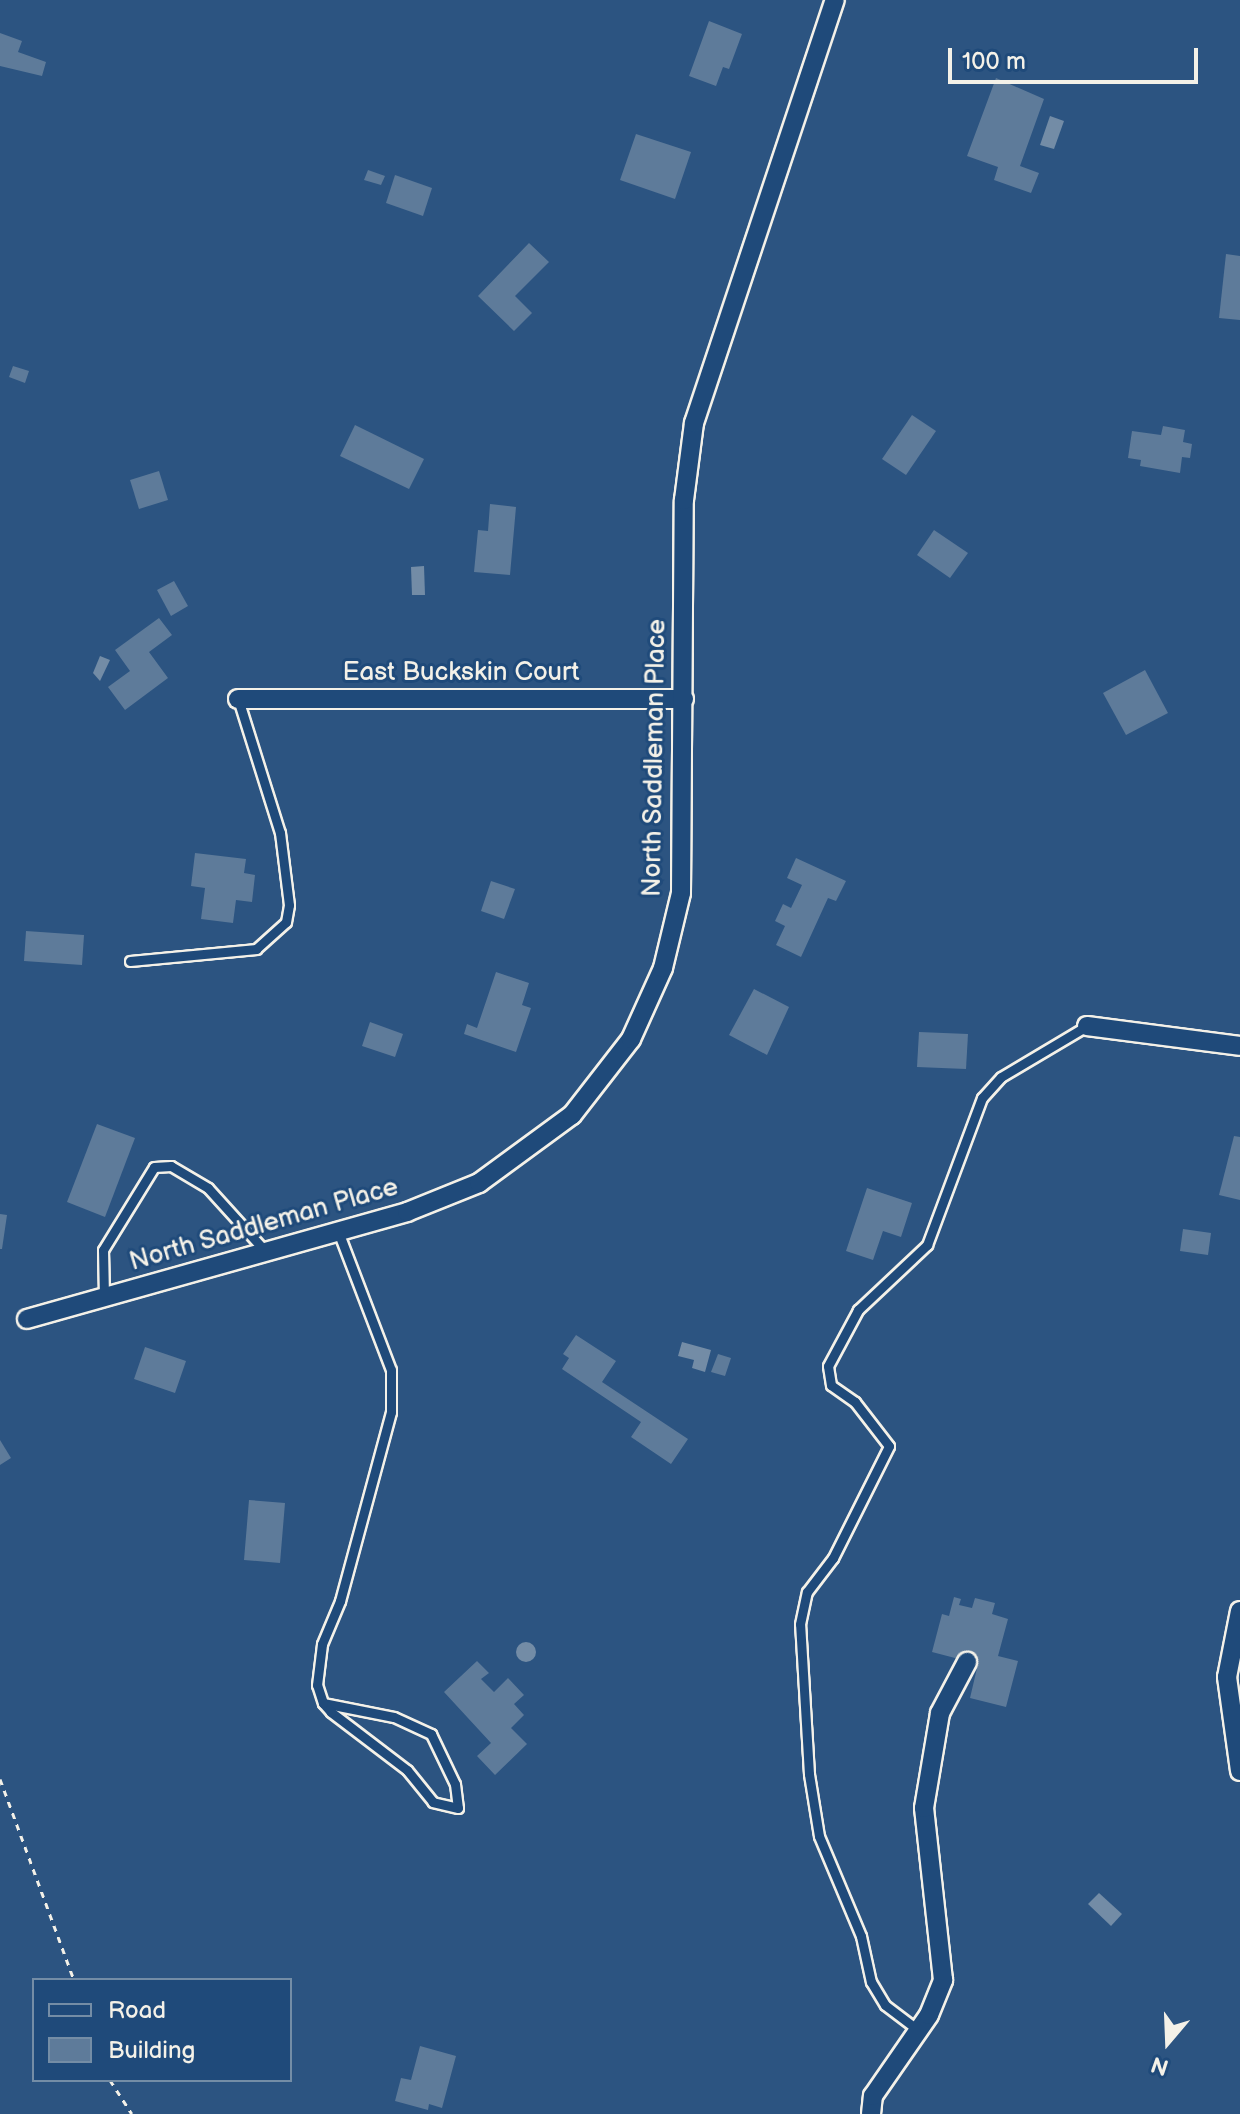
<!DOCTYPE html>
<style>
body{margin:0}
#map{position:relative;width:1240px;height:2114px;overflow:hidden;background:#2c5481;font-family:"Balsamiq Sans",sans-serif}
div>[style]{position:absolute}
.water>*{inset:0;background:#738ca6}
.round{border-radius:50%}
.building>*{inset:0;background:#5e7b9a}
.path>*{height:3px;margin-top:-1.5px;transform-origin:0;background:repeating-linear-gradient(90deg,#f4f1e8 0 6px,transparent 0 12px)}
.roads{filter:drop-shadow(2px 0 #f4f1e8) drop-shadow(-2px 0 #f4f1e8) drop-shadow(0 2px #f4f1e8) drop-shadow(0 -2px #f4f1e8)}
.lane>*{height:9px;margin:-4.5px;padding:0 4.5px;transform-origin:4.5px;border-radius:4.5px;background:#1f4a7a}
.street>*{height:18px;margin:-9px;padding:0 9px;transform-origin:9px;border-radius:9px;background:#1f4a7a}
span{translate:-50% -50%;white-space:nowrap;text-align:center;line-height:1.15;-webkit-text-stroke:6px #1f4a7a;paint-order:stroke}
.street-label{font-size:26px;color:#f4f1e8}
.legend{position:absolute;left:32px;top:1978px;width:260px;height:104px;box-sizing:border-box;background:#1f4a7a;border:2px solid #748da6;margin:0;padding:10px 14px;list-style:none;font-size:24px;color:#f4f1e8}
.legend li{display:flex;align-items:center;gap:16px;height:40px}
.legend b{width:40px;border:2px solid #748da6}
.north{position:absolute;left:1128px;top:2002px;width:80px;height:80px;-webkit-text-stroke:6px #1f4a7a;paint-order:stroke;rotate:199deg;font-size:22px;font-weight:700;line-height:32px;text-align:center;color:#f4f1e8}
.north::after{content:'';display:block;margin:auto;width:28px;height:36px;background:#f4f1e8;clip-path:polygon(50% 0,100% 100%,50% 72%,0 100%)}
.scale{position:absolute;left:948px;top:48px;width:250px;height:36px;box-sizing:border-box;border:4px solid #f4f1e8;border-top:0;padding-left:10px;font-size:24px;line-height:28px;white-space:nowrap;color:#f4f1e8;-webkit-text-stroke:6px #1f4a7a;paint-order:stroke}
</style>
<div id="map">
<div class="water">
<div style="clip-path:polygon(1050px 116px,1064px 121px,1054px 149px,1040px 145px)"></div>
<div style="clip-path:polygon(424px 566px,425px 595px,412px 595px,411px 567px)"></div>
<div style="clip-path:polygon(100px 656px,110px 660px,100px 681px,93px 673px)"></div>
<div style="clip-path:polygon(682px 1342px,711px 1350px,705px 1372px,692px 1368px,694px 1360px,678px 1356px)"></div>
<div class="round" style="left:516px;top:1642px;width:20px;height:20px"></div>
<div style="clip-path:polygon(1099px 1893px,1122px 1914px,1111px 1926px,1088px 1904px)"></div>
</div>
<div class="building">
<div style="clip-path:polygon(709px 21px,742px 34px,729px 69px,723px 67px,716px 86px,689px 76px)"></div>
<div style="clip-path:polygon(0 33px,22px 41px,18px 52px,46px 62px,42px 76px,0 66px)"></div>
<div style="clip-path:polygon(996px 78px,1044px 99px,1020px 166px,1039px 173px,1031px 193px,994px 180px,998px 167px,967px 156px)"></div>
<div style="clip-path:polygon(636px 134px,691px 152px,675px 199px,620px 180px)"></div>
<div style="clip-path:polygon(368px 170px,385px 176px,381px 185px,364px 180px)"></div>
<div style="clip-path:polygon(395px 175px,432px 188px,423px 216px,386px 203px)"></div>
<div style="clip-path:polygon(529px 243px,549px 262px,515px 296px,532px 313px,514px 331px,478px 296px)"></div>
<div style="clip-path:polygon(1226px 254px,1240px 256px,1240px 320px,1219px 318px)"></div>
<div style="clip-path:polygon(13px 366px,29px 371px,25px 383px,9px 377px)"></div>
<div style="clip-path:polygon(912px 415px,936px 431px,906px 475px,882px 459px)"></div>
<div style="clip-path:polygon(355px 425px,424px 459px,409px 489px,340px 456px)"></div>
<div style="clip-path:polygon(1163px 426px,1185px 430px,1183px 442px,1192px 444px,1190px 458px,1182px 457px,1180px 473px,1140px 466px,1141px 460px,1128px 458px,1132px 431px,1161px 435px)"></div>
<div style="clip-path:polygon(159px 471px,168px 500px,139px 509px,130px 480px)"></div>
<div style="clip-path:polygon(490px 504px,516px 507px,510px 575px,474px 572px,478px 530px,488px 531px)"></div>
<div style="clip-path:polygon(934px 530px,968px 553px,950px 578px,917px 555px)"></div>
<div style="clip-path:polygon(174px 581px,188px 606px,171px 616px,157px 590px)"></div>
<div style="clip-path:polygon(159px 618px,172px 635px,149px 652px,168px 678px,125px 710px,108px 687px,130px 671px,115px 650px)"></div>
<div style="clip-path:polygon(1145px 670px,1168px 713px,1126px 735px,1103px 693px)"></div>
<div style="clip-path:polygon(195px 853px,246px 859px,244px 873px,255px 875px,252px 902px,236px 900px,233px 923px,201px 919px,205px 888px,191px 886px)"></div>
<div style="clip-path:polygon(796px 858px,846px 881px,836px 901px,828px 898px,801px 957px,776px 945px,785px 926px,775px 921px,783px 904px,791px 908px,802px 885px,787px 878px)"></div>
<div style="clip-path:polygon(491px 881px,515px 889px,504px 919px,481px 911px)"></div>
<div style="clip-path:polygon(26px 931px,84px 935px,82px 965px,24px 961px)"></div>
<div style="clip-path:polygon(496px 972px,529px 983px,522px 1005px,531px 1008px,516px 1052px,464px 1034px,467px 1024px,477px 1028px)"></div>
<div style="clip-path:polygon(754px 989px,789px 1007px,767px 1055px,729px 1035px)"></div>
<div style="clip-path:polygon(370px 1022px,403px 1034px,395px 1057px,362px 1046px)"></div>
<div style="clip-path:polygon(919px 1032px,968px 1034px,966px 1069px,917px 1067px)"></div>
<div style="clip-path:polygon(97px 1124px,135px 1138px,105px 1217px,67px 1202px)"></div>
<div style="clip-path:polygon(1234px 1136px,1240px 1137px,1240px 1200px,1219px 1195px)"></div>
<div style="clip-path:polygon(867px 1188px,912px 1203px,901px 1237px,883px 1231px,873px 1260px,846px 1251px)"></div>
<div style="clip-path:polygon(0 1214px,7px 1215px,2px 1249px,0 1249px)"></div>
<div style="clip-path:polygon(1183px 1229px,1211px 1233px,1208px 1255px,1180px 1251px)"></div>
<div style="clip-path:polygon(576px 1335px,616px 1361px,602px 1382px,688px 1439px,671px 1464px,631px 1437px,641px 1422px,562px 1369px,569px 1358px,563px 1354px)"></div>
<div style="clip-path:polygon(145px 1347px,186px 1361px,175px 1393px,134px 1379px)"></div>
<div style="clip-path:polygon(718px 1354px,731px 1358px,725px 1376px,711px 1372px)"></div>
<div style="clip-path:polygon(0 1440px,11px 1458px,0 1465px)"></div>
<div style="clip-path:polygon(249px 1500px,285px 1503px,280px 1563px,244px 1560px)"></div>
<div style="clip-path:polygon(954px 1597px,961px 1599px,959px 1605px,972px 1608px,975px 1598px,995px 1603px,992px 1614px,1008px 1619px,998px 1656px,1018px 1661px,1006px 1707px,970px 1698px,978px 1664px,932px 1652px,942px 1614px,949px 1616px)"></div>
<div style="clip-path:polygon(477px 1661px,489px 1673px,481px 1679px,494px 1692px,508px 1678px,524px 1695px,514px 1704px,524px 1715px,511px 1728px,527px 1744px,495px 1775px,477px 1756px,491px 1743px,444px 1692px)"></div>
<div style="clip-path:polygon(420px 2046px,456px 2056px,442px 2108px,429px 2104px,428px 2110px,395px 2101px,401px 2078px,411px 2080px)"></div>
</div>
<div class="path">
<div style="left:0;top:1779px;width:214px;rotate:69.8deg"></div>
<div style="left:110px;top:2080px;width:40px;rotate:57.1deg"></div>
</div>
<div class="roads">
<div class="lane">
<div style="left:130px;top:961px;width:127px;rotate:-5.4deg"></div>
<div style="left:256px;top:949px;width:40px;rotate:-42deg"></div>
<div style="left:286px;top:922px;width:17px;rotate:-80deg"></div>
<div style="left:289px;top:905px;width:73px;rotate:-97.1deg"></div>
<div style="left:280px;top:833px;width:140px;rotate:-107.4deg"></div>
<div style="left:104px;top:1297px;width:47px;rotate:-91.2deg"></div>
<div style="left:103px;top:1250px;width:97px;rotate:-58.4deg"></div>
<div style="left:154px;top:1167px;width:17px;rotate:-3deg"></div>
<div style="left:171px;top:1166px;width:43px;rotate:30.7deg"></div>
<div style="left:208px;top:1188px;width:86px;rotate:47.8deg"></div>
<div style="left:323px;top:1703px;width:72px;rotate:11.2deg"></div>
<div style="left:394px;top:1717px;width:41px;rotate:24.7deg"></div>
<div style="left:431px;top:1734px;width:55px;rotate:64.4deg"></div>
<div style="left:455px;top:1784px;width:24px;rotate:83deg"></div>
<div style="left:458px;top:1808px;width:26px;rotate:-167deg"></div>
<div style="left:433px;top:1802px;width:41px;rotate:-129.1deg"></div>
<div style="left:407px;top:1770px;width:96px;rotate:-142.7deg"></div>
<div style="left:331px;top:1712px;width:12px;rotate:-132deg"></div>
<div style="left:323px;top:1703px;width:19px;rotate:-108deg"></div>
<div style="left:317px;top:1685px;width:41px;rotate:-83deg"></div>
<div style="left:322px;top:1644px;width:47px;rotate:-67.3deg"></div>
<div style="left:340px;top:1601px;width:196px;rotate:-74.9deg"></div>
<div style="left:391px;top:1412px;width:42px;rotate:-90deg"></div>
<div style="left:391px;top:1370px;width:149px;rotate:-110.9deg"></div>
<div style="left:918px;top:2030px;width:41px;rotate:-142.9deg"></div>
<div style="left:885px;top:2005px;width:27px;rotate:-121deg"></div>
<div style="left:871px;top:1982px;width:47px;rotate:-102.3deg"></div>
<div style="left:861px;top:1936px;width:108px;rotate:-112.8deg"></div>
<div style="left:819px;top:1836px;width:63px;rotate:-99.2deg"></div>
<div style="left:809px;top:1774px;width:150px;rotate:-93.4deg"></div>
<div style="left:800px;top:1624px;width:33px;rotate:-78deg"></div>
<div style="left:807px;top:1592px;width:43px;rotate:-52.6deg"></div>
<div style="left:833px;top:1558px;width:125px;rotate:-63.4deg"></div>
<div style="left:889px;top:1446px;width:56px;rotate:-127.7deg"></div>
<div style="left:855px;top:1402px;width:29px;rotate:-145deg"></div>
<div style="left:831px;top:1385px;width:19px;rotate:-99deg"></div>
<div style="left:828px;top:1366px;width:64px;rotate:-61.8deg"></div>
<div style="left:858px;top:1310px;width:95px;rotate:-43.3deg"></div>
<div style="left:927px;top:1245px;width:157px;rotate:-69.5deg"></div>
<div style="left:982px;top:1098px;width:28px;rotate:-48deg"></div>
<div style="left:1001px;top:1077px;width:100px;rotate:-30.7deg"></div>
</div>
<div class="street">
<div style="left:238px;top:699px;width:446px"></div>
<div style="left:1087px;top:1026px;width:154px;rotate:7.4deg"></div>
<div style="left:27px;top:1319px;width:395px;rotate:-15.7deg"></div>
<div style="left:407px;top:1212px;width:78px;rotate:-21.9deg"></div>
<div style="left:479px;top:1183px;width:115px;rotate:-36.2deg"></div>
<div style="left:572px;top:1115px;width:96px;rotate:-52.2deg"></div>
<div style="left:631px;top:1039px;width:78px;rotate:-65.7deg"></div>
<div style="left:663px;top:968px;width:77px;rotate:-76.5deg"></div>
<div style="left:681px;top:893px;width:393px;rotate:-89.6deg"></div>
<div style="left:684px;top:500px;width:78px;rotate:-82.6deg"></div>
<div style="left:694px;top:423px;width:446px;rotate:-71.6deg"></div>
<div style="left:1240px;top:1611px;width:67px;rotate:101.1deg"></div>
<div style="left:1227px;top:1677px;width:95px;rotate:82.1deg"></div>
<div style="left:871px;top:2114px;width:18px;rotate:-84deg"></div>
<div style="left:873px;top:2096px;width:98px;rotate:-55.3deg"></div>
<div style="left:929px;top:2015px;width:38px;rotate:-68deg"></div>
<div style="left:943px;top:1980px;width:173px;rotate:-96.3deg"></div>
<div style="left:924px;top:1808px;width:96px;rotate:-80.4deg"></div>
<div style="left:940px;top:1713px;width:58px;rotate:-62.1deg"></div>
</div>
</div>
<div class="street-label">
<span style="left:461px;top:673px">East Buckskin Court</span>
<span style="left:655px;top:758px;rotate:-89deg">North Saddleman Place</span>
<span style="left:264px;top:1225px;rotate:-16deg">North Saddleman Place</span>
</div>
<ul class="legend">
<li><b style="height:10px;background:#1f4a7a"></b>Road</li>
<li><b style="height:22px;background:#5e7b9a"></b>Building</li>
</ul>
<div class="north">N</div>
<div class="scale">100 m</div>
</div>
